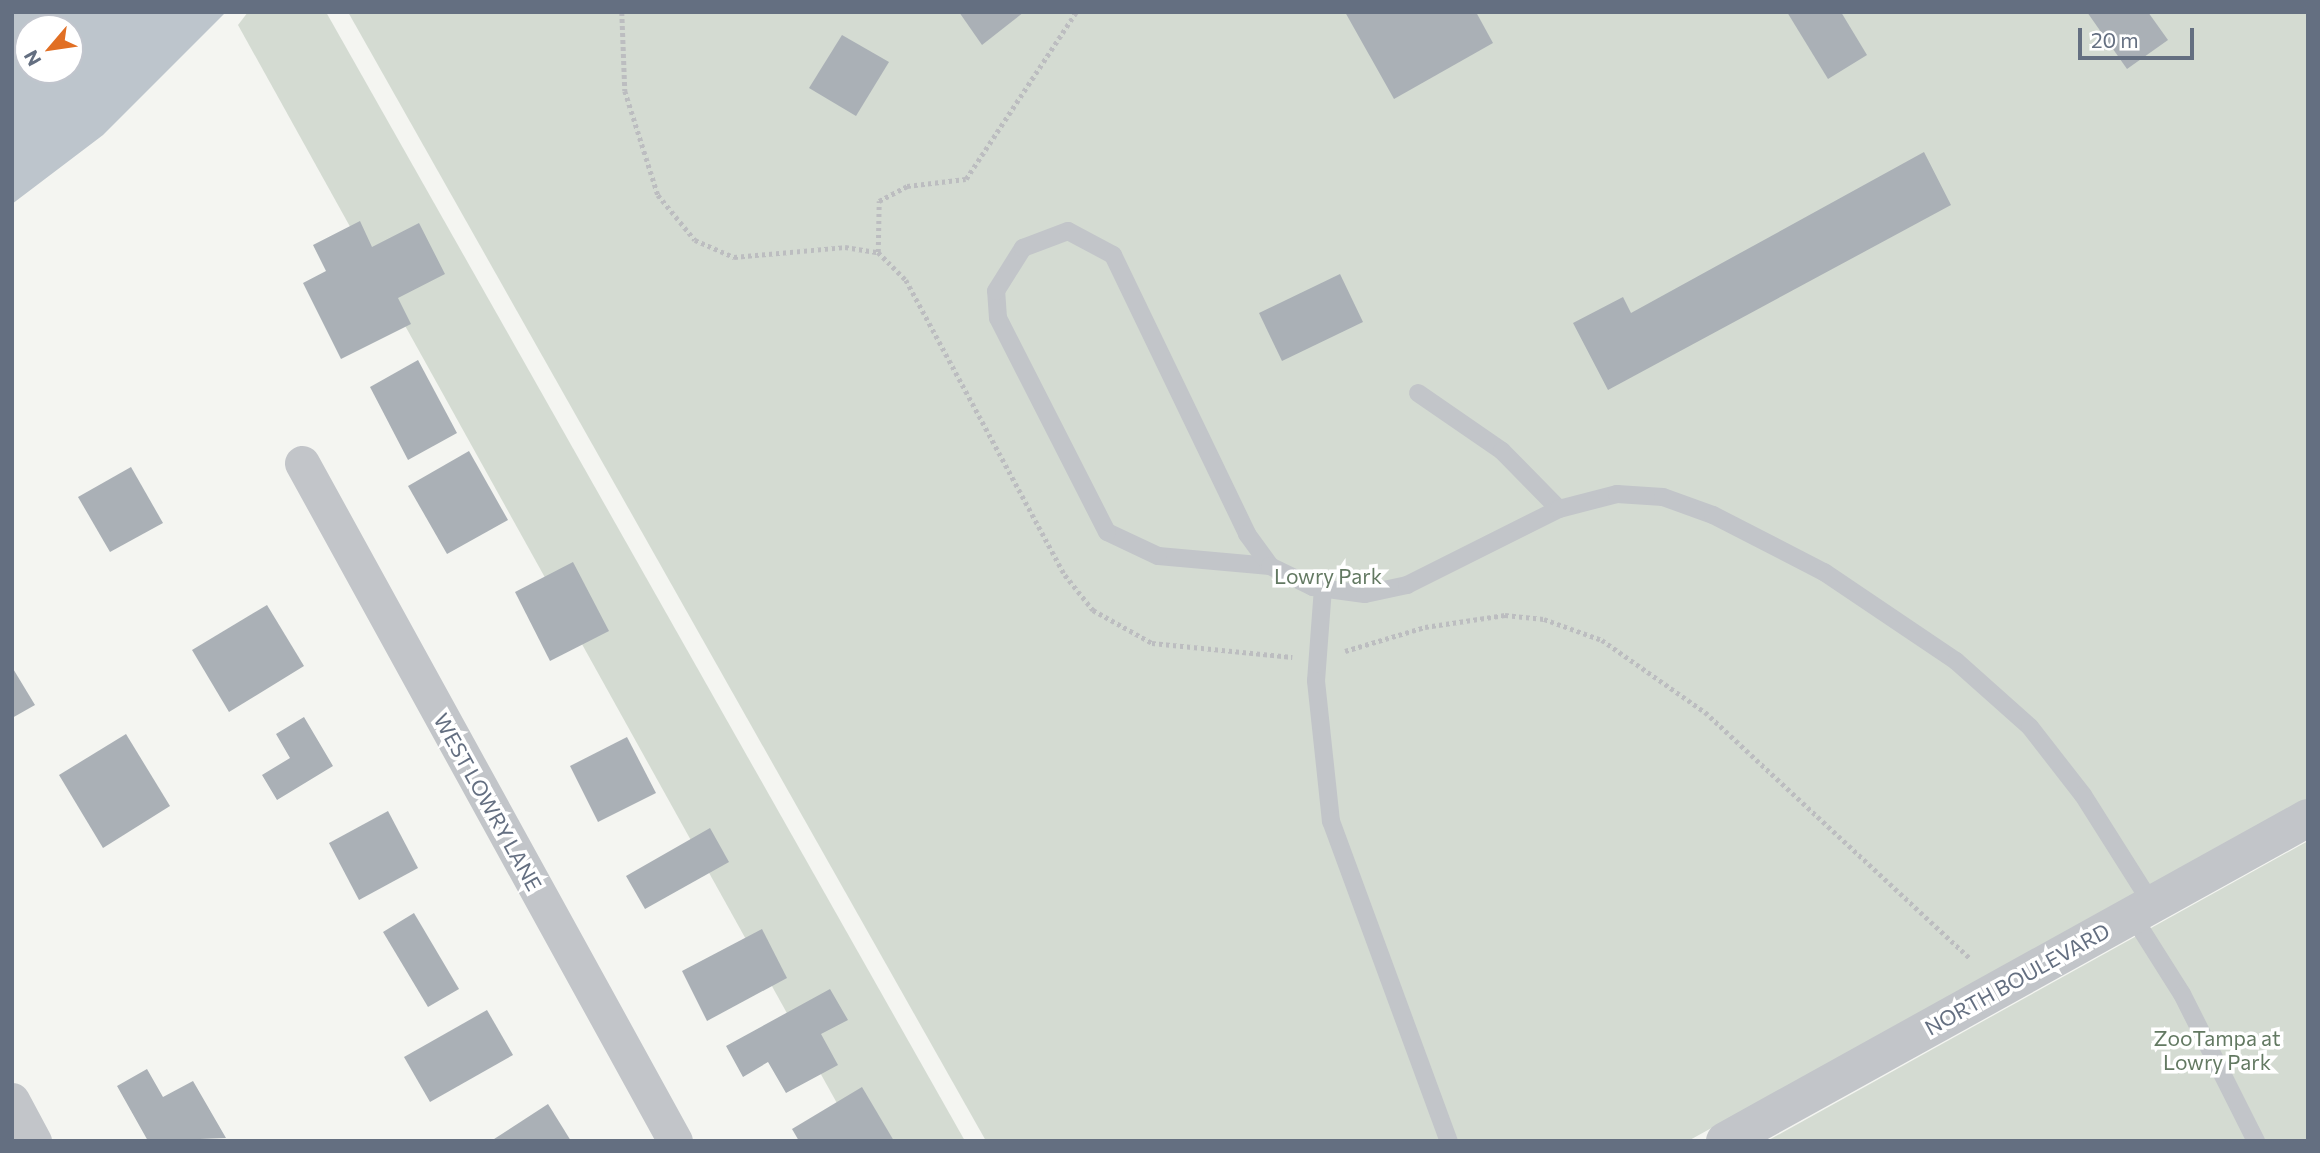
<!DOCTYPE html>
<style>
body{margin:0}
#map{position:relative;width:2320px;height:1153px;overflow:hidden;background:#f4f5f1;font-family:Commissioner,sans-serif}
div>[style]{position:absolute}
.green>*{inset:0;background:#d4dbd2}
.water>*{inset:0;background:#bdc5cc}
.building>*{inset:0;background:#aab0b6}
.path>*{height:4.5px;margin-top:-2.25px;transform-origin:0;background:repeating-linear-gradient(90deg,#bcbdc0 0 3.5px,transparent 0 7px)}
.service>*{height:18px;margin:-9px;padding:0 9px;transform-origin:9px;border-radius:9px;background:#c2c5c9}
.minor>*{height:35px;margin:-17.5px;padding:0 17.5px;transform-origin:17.5px;border-radius:17.5px;background:#c2c5c9}
.tertiary>*{height:38px;margin:-19px;padding:0 19px;transform-origin:19px;border-radius:19px;background:#c2c5c9}
span{translate:-50% -50%;white-space:nowrap;text-align:center;line-height:1.15;-webkit-text-stroke:7px #fff;paint-order:stroke}
.park-label{font-size:21px;color:#637962}
.street-label{font-size:21px;color:#646f81}
.frame{position:absolute;inset:0;border:14px solid #646f81;pointer-events:none}
.north{position:absolute;left:14px;top:14px;width:70px;height:70px;box-sizing:border-box;background:#fff;border:2px solid #c1c5cd;border-radius:50%;rotate:241deg;font-size:19px;font-weight:700;line-height:28px;text-align:center;color:#646f81}
.north::after{content:'';display:block;margin:auto;width:24px;height:32px;background:#e16f24;clip-path:polygon(50% 0,100% 100%,50% 72%,0 100%)}
.scale{position:absolute;left:2078px;top:28px;width:116px;height:32px;box-sizing:border-box;border:4px solid #646f81;border-top:0;padding-left:9px;font-size:21px;line-height:24px;white-space:nowrap;color:#646f81;-webkit-text-stroke:5px #fff;paint-order:stroke}
</style>
<div id="map">
<div class="green">
<div style="clip-path:polygon(248px 12px,326px 12px,965px 1141px,858px 1141px,238px 25px)"></div>
<div style="clip-path:polygon(348px 12px,2308px 12px,2308px 799px,1688px 1141px,986px 1141px)"></div>
<div style="clip-path:polygon(2308px 841px,2308px 1141px,1767px 1141px)"></div>
</div>
<div class="water">
<div style="clip-path:polygon(evenodd,12px 12px,226px 12px,103px 135px,12px 204px,12px 12px,28px 28px,70px 28px,70px 70px,28px 70px,28px 28px)"></div>
</div>
<div class="building">
<div style="clip-path:polygon(959px 12px,1024px 12px,982px 45px)"></div>
<div style="clip-path:polygon(1345px 12px,1476px 12px,1493px 43px,1394px 99px)"></div>
<div style="clip-path:polygon(1787px 12px,1841px 12px,1867px 55px,1828px 79px)"></div>
<div style="clip-path:polygon(2087px 12px,2148px 12px,2168px 40px,2127px 69px)"></div>
<div style="clip-path:polygon(842px 35px,889px 62px,856px 116px,809px 88px)"></div>
<div style="clip-path:polygon(1924px 152px,1951px 205px,1608px 390px,1573px 323px,1623px 297px,1631px 313px)"></div>
<div style="clip-path:polygon(360px 221px,372px 247px,419px 223px,445px 274px,398px 298px,411px 324px,341px 359px,303px 283px,326px 271px,313px 245px)"></div>
<div style="clip-path:polygon(1340px 274px,1363px 322px,1282px 361px,1259px 313px)"></div>
<div style="clip-path:polygon(418px 360px,457px 433px,408px 460px,370px 387px)"></div>
<div style="clip-path:polygon(469px 451px,508px 520px,447px 554px,408px 486px)"></div>
<div style="clip-path:polygon(131px 467px,163px 523px,110px 552px,78px 497px)"></div>
<div style="clip-path:polygon(573px 562px,609px 631px,550px 661px,515px 592px)"></div>
<div style="clip-path:polygon(267px 605px,304px 666px,229px 712px,192px 650px)"></div>
<div style="clip-path:polygon(12px 667px,35px 705px,12px 718px)"></div>
<div style="clip-path:polygon(304px 717px,333px 766px,277px 800px,262px 775px,290px 758px,276px 734px)"></div>
<div style="clip-path:polygon(126px 734px,170px 806px,103px 848px,59px 775px)"></div>
<div style="clip-path:polygon(627px 737px,656px 793px,598px 822px,570px 766px)"></div>
<div style="clip-path:polygon(388px 811px,418px 868px,359px 900px,329px 843px)"></div>
<div style="clip-path:polygon(710px 828px,729px 862px,645px 909px,626px 876px)"></div>
<div style="clip-path:polygon(414px 913px,459px 989px,428px 1007px,383px 932px)"></div>
<div style="clip-path:polygon(762px 929px,787px 978px,707px 1021px,682px 971px)"></div>
<div style="clip-path:polygon(830px 989px,848px 1020px,821px 1034px,838px 1065px,786px 1093px,768px 1062px,743px 1077px,726px 1046px)"></div>
<div style="clip-path:polygon(487px 1010px,513px 1055px,430px 1102px,404px 1057px)"></div>
<div style="clip-path:polygon(147px 1069px,163px 1097px,193px 1081px,226px 1138px,148px 1141px,117px 1086px)"></div>
<div style="clip-path:polygon(862px 1087px,894px 1141px,799px 1141px,792px 1129px)"></div>
<div style="clip-path:polygon(548px 1104px,571px 1141px,491px 1141px)"></div>
</div>
<div class="path">
<div style="left:622px;top:12px;width:79px;rotate:87.8deg"></div>
<div style="left:625px;top:91px;width:109px;rotate:72.4deg"></div>
<div style="left:658px;top:195px;width:58px;rotate:50.6deg"></div>
<div style="left:695px;top:240px;width:43px;rotate:23.6deg"></div>
<div style="left:734px;top:257px;width:111px;rotate:-5.1deg"></div>
<div style="left:845px;top:247px;width:33px;rotate:9deg"></div>
<div style="left:878px;top:252px;width:51px;rotate:-88.9deg"></div>
<div style="left:879px;top:201px;width:32px;rotate:-28deg"></div>
<div style="left:907px;top:186px;width:59px;rotate:-6.8deg"></div>
<div style="left:966px;top:179px;width:200px;rotate:-56.6deg"></div>
<div style="left:878px;top:252px;width:40px;rotate:45deg"></div>
<div style="left:906px;top:280px;width:335px;rotate:61.7deg"></div>
<div style="left:1065px;top:575px;width:45px;rotate:51.3deg"></div>
<div style="left:1093px;top:610px;width:68px;rotate:29.2deg"></div>
<div style="left:1152px;top:643px;width:141px;rotate:5.7deg"></div>
<div style="left:1345px;top:651px;width:84px;rotate:-16.7deg"></div>
<div style="left:1425px;top:627px;width:81px;rotate:-8.5deg"></div>
<div style="left:1505px;top:615px;width:39px;rotate:6deg"></div>
<div style="left:1544px;top:619px;width:62px;rotate:19.9deg"></div>
<div style="left:1602px;top:640px;width:126px;rotate:35deg"></div>
<div style="left:1705px;top:712px;width:363px;rotate:42.9deg"></div>
</div>
<div class="service">
<div style="left:1418px;top:393px;width:102px;rotate:34.6deg"></div>
<div style="left:1502px;top:451px;width:81px;rotate:45.5deg"></div>
<div style="left:1270px;top:566px;width:112px;rotate:-174.9deg"></div>
<div style="left:1158px;top:556px;width:56px;rotate:-154.8deg"></div>
<div style="left:1107px;top:532px;width:240px;rotate:-117deg"></div>
<div style="left:998px;top:318px;width:27px;rotate:-94deg"></div>
<div style="left:996px;top:291px;width:51px;rotate:-57.9deg"></div>
<div style="left:1023px;top:248px;width:48px;rotate:-20.7deg"></div>
<div style="left:1068px;top:231px;width:51px;rotate:28.1deg"></div>
<div style="left:1113px;top:255px;width:310px;rotate:64.3deg"></div>
<div style="left:1247px;top:534px;width:39px;rotate:54deg"></div>
<div style="left:1270px;top:566px;width:48px;rotate:26deg"></div>
<div style="left:1313px;top:587px;width:52px;rotate:7.7deg"></div>
<div style="left:1365px;top:594px;width:43px;rotate:-12.1deg"></div>
<div style="left:1407px;top:585px;width:170px;rotate:-26.6deg"></div>
<div style="left:1559px;top:509px;width:60px;rotate:-14.5deg"></div>
<div style="left:1617px;top:494px;width:46px;rotate:3.7deg"></div>
<div style="left:1663px;top:497px;width:53px;rotate:19.8deg"></div>
<div style="left:1713px;top:515px;width:125px;rotate:27.2deg"></div>
<div style="left:1824px;top:572px;width:159px;rotate:34deg"></div>
<div style="left:1956px;top:661px;width:99px;rotate:41.7deg"></div>
<div style="left:2030px;top:727px;width:86px;rotate:52.1deg"></div>
<div style="left:2083px;top:795px;width:129px;rotate:57.7deg"></div>
<div style="left:1323px;top:588px;width:93px;rotate:94.3deg"></div>
<div style="left:1316px;top:681px;width:141px;rotate:83.9deg"></div>
<div style="left:1331px;top:821px;width:341px;rotate:69.8deg"></div>
<div style="left:2132px;top:915px;width:93px;rotate:57.7deg"></div>
<div style="left:2182px;top:994px;width:165px;rotate:63.3deg"></div>
</div>
<div class="minor">
<div style="left:302px;top:463px;width:774px;rotate:61.18deg"></div>
<div style="left:12px;top:1100px;width:47px;rotate:61.8deg"></div>
</div>
<div class="tertiary">
<div style="left:1725px;top:1141px;width:666px;rotate:-28.99deg"></div>
</div>
<div class="park-label">
<span style="left:1328px;top:576px">Lowry Park</span>
<span style="left:2217px;top:1050px">ZooTampa at<br>Lowry Park</span>
</div>
<div class="street-label">
<span style="left:488px;top:802px;rotate:61deg">WEST LOWRY LANE</span>
<span style="left:2017px;top:979px;rotate:-29deg">NORTH BOULEVARD</span>
</div>
<div class="frame"></div>
<div class="north">N</div>
<div class="scale">20 m</div>
</div>
